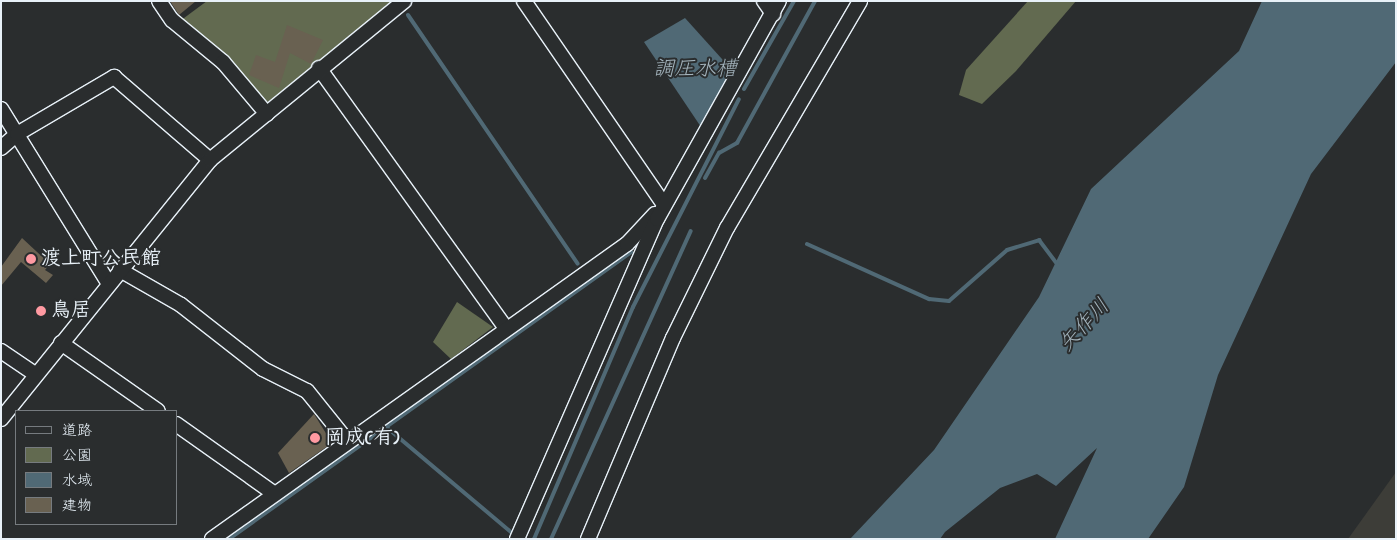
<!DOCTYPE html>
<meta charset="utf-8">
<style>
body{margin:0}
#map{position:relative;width:1397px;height:540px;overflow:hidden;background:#2a2d2e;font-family:"Indie Flower","Klee One",sans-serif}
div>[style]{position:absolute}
.built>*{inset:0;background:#3d3d38}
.green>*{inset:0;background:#626a50}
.water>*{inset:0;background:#506975}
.stream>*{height:4px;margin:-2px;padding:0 2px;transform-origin:2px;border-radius:2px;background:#506975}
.building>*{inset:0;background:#696151}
.roads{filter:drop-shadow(1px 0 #e8f1f8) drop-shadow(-1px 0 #e8f1f8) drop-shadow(0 1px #e8f1f8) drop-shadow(0 -1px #e8f1f8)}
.minor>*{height:14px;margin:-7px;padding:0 7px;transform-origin:7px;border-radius:7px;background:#2a2d2e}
.dots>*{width:14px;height:14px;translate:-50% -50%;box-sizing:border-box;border:2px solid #2a2d2e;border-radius:50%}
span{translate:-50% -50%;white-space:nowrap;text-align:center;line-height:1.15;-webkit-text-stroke:4px #2a2d2e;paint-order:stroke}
.poi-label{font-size:20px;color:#e8f1f8;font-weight:700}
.left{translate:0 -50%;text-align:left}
.water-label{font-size:21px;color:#a4b4bd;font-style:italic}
.frame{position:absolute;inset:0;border:2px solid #e8f1f8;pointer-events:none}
.legend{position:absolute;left:15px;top:410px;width:162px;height:115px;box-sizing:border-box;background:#2a2d2e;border:1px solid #767b7f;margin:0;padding:6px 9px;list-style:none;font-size:15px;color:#e8f1f8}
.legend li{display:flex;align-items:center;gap:10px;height:25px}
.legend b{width:25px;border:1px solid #767b7f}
</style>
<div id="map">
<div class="built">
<div style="clip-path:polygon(1396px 472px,1396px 539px,1348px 539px)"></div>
</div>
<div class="green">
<div style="clip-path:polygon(207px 1px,389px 1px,391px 4px,267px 103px,180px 21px)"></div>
<div style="clip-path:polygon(1028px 1px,1076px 1px,1016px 71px,982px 104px,959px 95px,966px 70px)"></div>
<div style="clip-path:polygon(457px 302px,493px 327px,451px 359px,433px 342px)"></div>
</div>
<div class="water">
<div style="clip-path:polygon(1262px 1px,1396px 1px,1396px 62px,1311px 174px,1218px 375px,1184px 487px,1148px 539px,1055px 539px,1097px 448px,1056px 486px,1037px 474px,1000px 488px,945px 532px,940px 539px,850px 539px,934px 450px,1039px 297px,1091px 189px,1239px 51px)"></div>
<div style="clip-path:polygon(685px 18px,731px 69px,701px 127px,644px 42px)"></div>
</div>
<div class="stream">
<div style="left:408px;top:15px;width:301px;rotate:55.7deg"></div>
<div style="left:744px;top:89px;width:101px;rotate:-60.4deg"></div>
<div style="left:705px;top:178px;width:29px;rotate:-61deg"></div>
<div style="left:719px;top:153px;width:21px;rotate:-29deg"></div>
<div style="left:737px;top:143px;width:162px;rotate:-61.2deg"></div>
<div style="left:807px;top:244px;width:134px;rotate:24.3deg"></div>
<div style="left:929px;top:299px;width:20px;rotate:6deg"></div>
<div style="left:949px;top:301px;width:77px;rotate:-41.3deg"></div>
<div style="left:1007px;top:250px;width:34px;rotate:-17deg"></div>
<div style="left:1039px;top:240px;width:31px;rotate:53deg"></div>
<div style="left:385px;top:426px;width:165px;rotate:40.1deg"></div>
<div style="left:229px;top:539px;width:494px;rotate:-35.5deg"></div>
<div style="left:534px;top:539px;width:252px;rotate:-66.9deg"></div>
<div style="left:633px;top:307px;width:233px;rotate:-63deg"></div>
<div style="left:551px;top:539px;width:338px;rotate:-65.6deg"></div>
</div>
<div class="building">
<div style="clip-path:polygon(170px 1px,196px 1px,179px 15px)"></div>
<div style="clip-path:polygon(287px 25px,323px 40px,311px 64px,290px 53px,279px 88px,249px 75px,256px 55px,275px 62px)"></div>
<div style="clip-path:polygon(22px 238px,50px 264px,45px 270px,53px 275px,46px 283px,21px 262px,1px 286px,1px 267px)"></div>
<div style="clip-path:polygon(314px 414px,332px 443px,289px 473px,278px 453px)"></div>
</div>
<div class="roads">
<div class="minor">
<div style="left:159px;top:1px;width:23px;rotate:56deg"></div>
<div style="left:172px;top:20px;width:66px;rotate:39.5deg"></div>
<div style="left:223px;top:62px;width:68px;rotate:49.8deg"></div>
<div style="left:524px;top:1px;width:247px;rotate:55.5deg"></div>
<div style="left:764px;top:1px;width:16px;rotate:55deg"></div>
<div style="left:319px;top:68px;width:320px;rotate:54.3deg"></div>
<div style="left:1px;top:109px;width:206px;rotate:58.3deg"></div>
<div style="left:1px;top:148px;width:21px;rotate:-41deg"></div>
<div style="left:17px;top:134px;width:113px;rotate:-30.4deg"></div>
<div style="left:114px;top:77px;width:127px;rotate:40.8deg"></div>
<div style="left:120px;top:270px;width:70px;rotate:29.8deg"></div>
<div style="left:181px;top:305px;width:104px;rotate:38deg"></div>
<div style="left:263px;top:369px;width:49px;rotate:26.6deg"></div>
<div style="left:307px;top:391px;width:65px;rotate:51.2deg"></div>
<div style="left:61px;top:343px;width:118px;rotate:35deg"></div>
<div style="left:1px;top:351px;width:41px;rotate:34.1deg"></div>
<div style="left:1px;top:419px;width:333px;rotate:-51.1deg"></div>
<div style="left:210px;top:160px;width:251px;rotate:-39.3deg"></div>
<div style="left:176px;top:424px;width:121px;rotate:35.3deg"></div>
<div style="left:212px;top:539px;width:509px;rotate:-35.41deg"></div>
<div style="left:627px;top:244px;width:41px;rotate:-47deg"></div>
<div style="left:517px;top:539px;width:349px;rotate:-66.4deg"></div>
<div style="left:657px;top:219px;width:250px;rotate:-60.8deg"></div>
<div style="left:588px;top:539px;width:218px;rotate:-67.1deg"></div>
<div style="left:673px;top:338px;width:123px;rotate:-63.9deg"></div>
<div style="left:727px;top:228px;width:263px;rotate:-59.6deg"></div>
</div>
</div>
<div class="dots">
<div style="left:31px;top:259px;background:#ff9aa2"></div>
<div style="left:41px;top:311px;background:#ff9aa2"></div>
<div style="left:315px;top:438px;background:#ff9aa2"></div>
</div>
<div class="poi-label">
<span class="left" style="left:41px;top:259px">渡上町公民館</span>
<span class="left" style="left:51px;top:311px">鳥居</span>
<span class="left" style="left:325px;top:438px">岡成(有)</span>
</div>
<div class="water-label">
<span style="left:695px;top:70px">調圧水槽</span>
<span style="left:1085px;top:326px;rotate:-47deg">矢作川</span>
</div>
<div class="frame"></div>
<ul class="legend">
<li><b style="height:6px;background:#2a2d2e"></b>道路</li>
<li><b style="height:14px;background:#626a50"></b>公園</li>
<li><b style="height:14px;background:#506975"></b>水域</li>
<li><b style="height:14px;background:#696151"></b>建物</li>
</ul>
</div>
